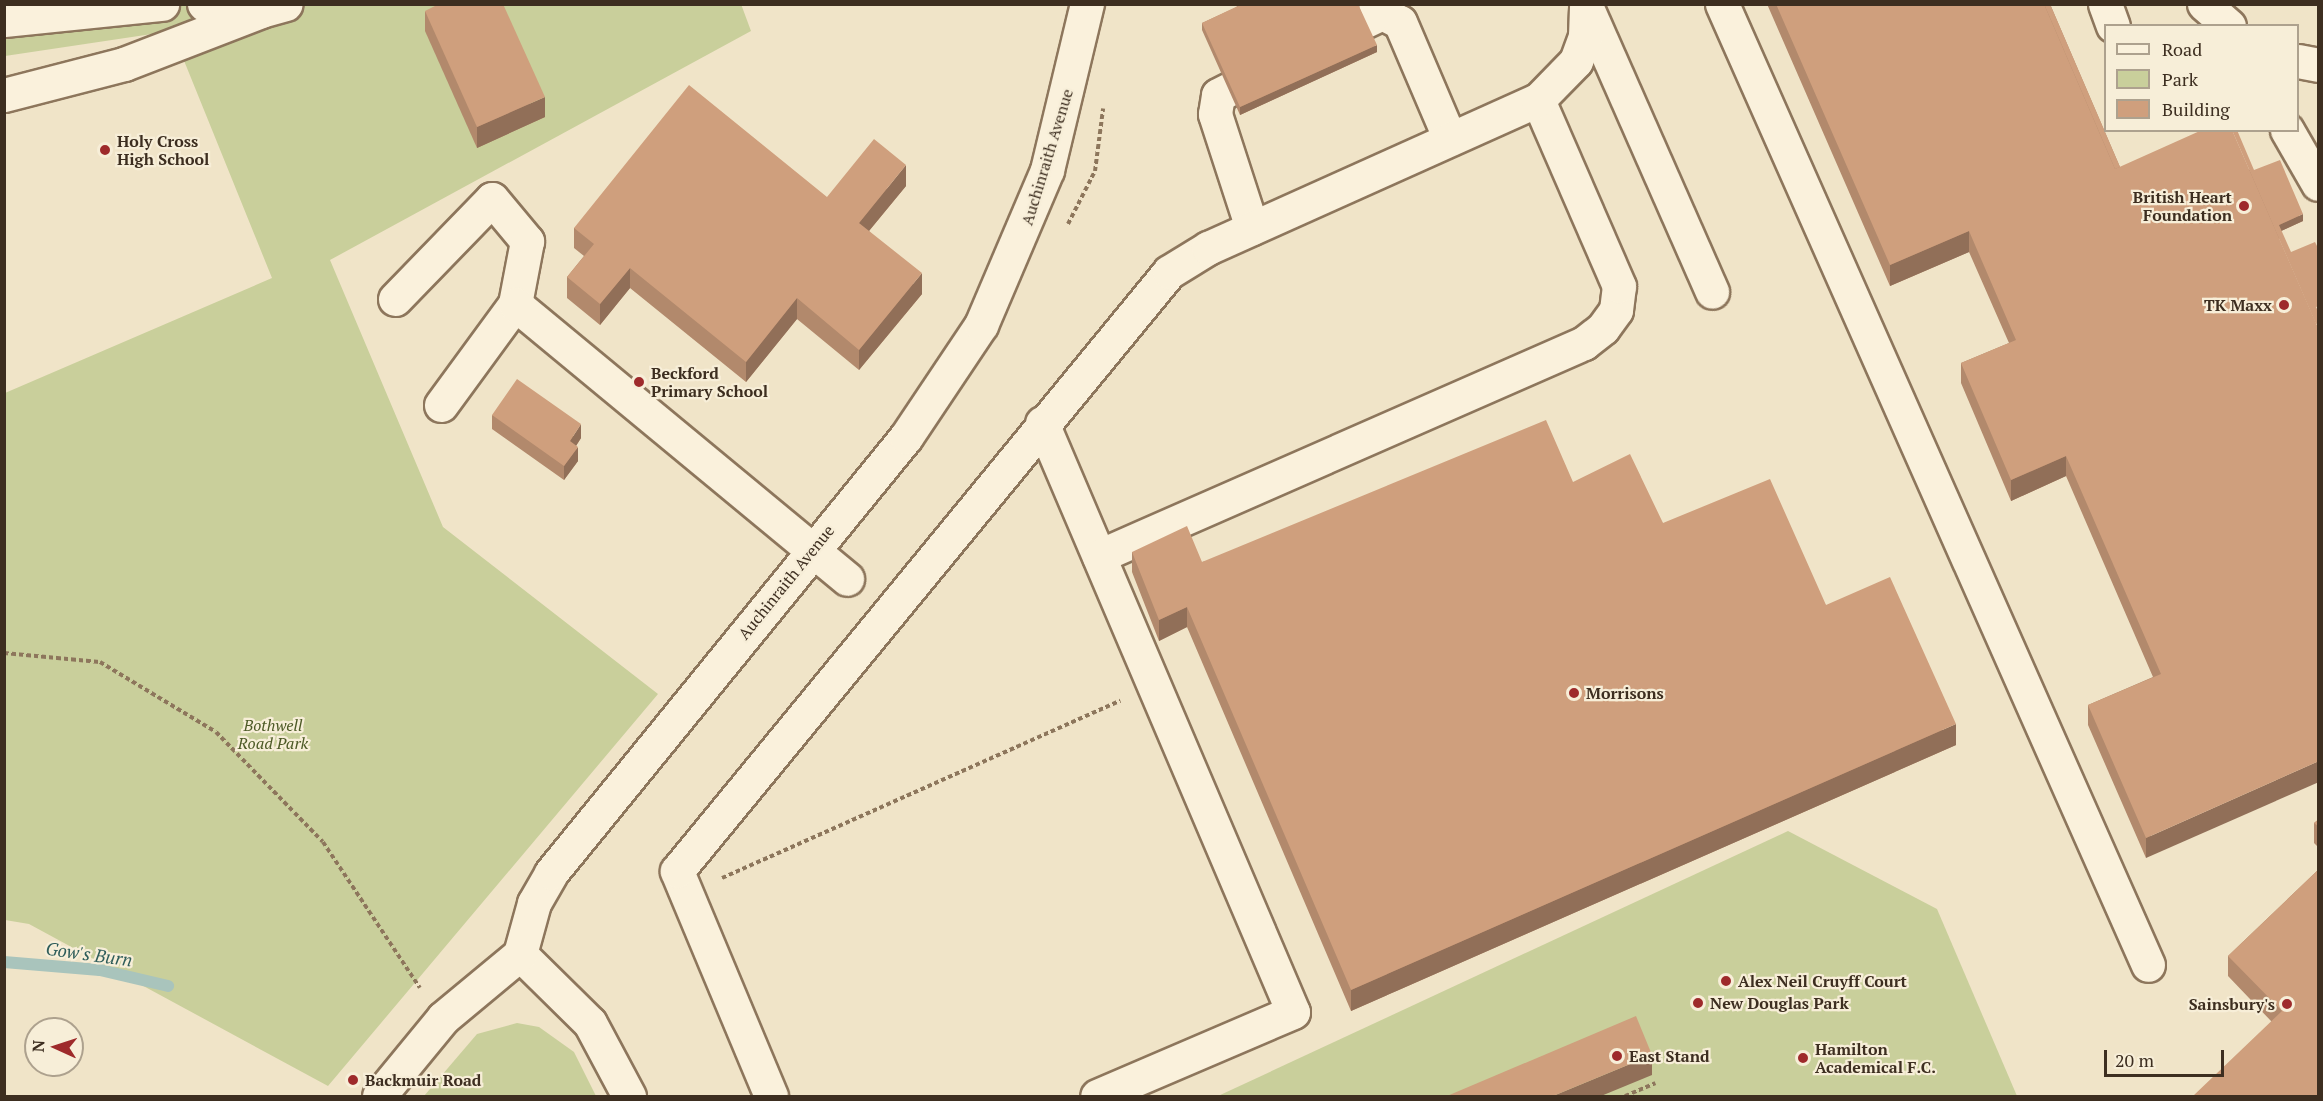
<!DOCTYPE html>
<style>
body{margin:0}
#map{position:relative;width:2323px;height:1101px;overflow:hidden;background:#f0e4c8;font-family:"PT Serif",serif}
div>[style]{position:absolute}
.green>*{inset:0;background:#c9cf9b}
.stream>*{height:12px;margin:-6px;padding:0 6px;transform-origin:6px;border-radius:6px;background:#a9c4bc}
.path>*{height:4px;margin-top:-2px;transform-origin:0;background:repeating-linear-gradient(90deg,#8d765c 0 4.5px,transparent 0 7.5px)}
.roads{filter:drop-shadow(2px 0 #8d765c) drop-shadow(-2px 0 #8d765c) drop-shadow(0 2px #8d765c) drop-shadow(0 -2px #8d765c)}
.minor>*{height:33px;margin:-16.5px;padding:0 16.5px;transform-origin:16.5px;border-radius:16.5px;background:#faf1dc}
.wall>*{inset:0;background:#b2896c}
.shaded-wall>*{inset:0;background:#916f58}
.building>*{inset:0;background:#cf9f7d}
.dots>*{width:16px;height:16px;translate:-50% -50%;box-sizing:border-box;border:3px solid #f7eed8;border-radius:50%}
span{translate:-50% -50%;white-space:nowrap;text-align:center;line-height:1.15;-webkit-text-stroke:4.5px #f7eed8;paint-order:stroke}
.poi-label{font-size:16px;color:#3d2e20;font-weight:700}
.left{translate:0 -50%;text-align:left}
.right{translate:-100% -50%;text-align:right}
.street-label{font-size:16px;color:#3d2e20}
.park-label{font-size:16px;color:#4d5a26;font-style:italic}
.water-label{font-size:18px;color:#2f5d5a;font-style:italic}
.frame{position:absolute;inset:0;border:6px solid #3d2e20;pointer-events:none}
.legend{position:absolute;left:2104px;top:24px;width:195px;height:108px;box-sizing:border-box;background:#f7eed8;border:2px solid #ada18e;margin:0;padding:8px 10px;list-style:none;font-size:18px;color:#3d2e20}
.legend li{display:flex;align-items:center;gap:12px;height:30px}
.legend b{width:30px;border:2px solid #ada18e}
.north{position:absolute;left:24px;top:1017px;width:60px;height:60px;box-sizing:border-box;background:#f7eed8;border:2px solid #ada18e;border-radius:50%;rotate:273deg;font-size:16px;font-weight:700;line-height:24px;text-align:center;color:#3d2e20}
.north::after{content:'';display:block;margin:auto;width:21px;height:27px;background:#9e2a2b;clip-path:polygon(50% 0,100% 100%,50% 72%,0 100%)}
.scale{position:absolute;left:2104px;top:1050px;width:120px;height:27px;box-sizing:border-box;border:3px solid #3d2e20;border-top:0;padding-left:8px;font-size:18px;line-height:21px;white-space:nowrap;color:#3d2e20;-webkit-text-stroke:4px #f7eed8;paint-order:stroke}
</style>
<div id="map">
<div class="green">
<div style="clip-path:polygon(5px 4px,741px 4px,751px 31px,330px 260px,443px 527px,658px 694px,328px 1086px,29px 924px,5px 920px,5px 393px,272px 278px,172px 31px,5px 56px)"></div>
<div style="clip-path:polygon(1788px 831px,1937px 909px,2017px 1096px,1218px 1096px)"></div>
<div style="clip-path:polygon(517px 1023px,539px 1027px,574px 1052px,596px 1096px,424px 1096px,477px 1034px)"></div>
</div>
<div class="stream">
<div style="left:4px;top:962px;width:96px;rotate:4.8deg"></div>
<div style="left:100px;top:970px;width:70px;rotate:13.2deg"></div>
</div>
<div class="path">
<div style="left:1068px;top:224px;width:59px;rotate:-63deg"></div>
<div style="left:1095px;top:171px;width:63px;rotate:-82.6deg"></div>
<div style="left:4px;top:653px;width:96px;rotate:5.4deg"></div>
<div style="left:100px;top:662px;width:135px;rotate:31.1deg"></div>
<div style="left:216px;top:732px;width:153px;rotate:45.8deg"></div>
<div style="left:323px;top:842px;width:175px;rotate:56.4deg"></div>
<div style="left:722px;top:878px;width:436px;rotate:-24deg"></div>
<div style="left:1625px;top:1096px;width:33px;rotate:-23deg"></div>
</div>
<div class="roads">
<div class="minor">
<div style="left:204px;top:4px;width:43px;rotate:14.7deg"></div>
<div style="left:246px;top:15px;width:41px;rotate:-15.4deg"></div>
<div style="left:1722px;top:4px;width:1051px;rotate:66.09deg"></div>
<div style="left:2105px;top:4px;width:23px;rotate:70deg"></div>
<div style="left:2204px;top:4px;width:33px;rotate:41deg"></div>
<div style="left:1587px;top:8px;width:310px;rotate:66.2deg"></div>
<div style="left:4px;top:20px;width:159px;rotate:-5.8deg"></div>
<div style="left:1326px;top:40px;width:62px;rotate:-25.7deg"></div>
<div style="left:1382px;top:13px;width:20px;rotate:27deg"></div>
<div style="left:1400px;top:22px;width:127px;rotate:66.9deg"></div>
<div style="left:2298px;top:61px;width:20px;rotate:11deg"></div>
<div style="left:4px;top:95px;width:124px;rotate:-14.5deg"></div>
<div style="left:124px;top:64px;width:147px;rotate:-21.1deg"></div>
<div style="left:2287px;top:130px;width:62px;rotate:60.1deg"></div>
<div style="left:1252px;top:228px;width:120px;rotate:-108deg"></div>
<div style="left:1215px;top:114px;width:19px;rotate:-81deg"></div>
<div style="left:1218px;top:95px;width:57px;rotate:-27deg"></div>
<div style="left:395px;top:299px;width:139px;rotate:-45.9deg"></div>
<div style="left:492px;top:199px;width:55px;rotate:50.2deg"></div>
<div style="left:527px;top:241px;width:64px;rotate:100.8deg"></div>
<div style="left:441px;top:405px;width:125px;rotate:-53.8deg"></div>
<div style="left:515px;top:304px;width:431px;rotate:39.6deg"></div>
<div style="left:1042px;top:423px;width:640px;rotate:66.92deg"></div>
<div style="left:1293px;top:1012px;width:213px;rotate:156.8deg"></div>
<div style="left:1099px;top:556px;width:530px;rotate:-23.71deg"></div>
<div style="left:1584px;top:343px;width:24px;rotate:-38deg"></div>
<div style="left:1603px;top:328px;width:22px;rotate:-54deg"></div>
<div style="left:1616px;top:310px;width:24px;rotate:-83deg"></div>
<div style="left:1619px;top:286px;width:203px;rotate:-113.5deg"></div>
<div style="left:520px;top:954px;width:98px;rotate:44.6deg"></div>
<div style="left:590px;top:1023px;width:83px;rotate:61.9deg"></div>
<div style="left:379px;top:1096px;width:101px;rotate:-50.6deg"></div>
<div style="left:443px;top:1018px;width:100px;rotate:-39.7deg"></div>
<div style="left:520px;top:954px;width:53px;rotate:-74.6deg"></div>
<div style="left:534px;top:903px;width:34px;rotate:-60deg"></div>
<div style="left:551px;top:873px;width:562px;rotate:-50.85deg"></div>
<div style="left:906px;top:437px;width:135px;rotate:-56.2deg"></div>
<div style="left:981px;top:325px;width:168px;rotate:-66.9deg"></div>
<div style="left:1047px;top:170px;width:171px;rotate:-76.5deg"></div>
<div style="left:771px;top:1096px;width:244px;rotate:-112.7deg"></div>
<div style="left:677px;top:871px;width:775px;rotate:-50.6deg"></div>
<div style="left:1169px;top:272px;width:46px;rotate:-31.6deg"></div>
<div style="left:1208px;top:248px;width:362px;rotate:-24.2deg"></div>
<div style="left:1538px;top:100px;width:54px;rotate:-45.7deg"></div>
<div style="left:1576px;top:61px;width:27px;rotate:-70deg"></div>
<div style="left:1585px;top:36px;width:32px;rotate:-88deg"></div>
</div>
</div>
<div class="wall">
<div style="clip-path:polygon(1236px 4px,1358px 4px,1377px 52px,1240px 115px,1202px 30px,1202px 23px,1237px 7px)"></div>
<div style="clip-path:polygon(1767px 4px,2050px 4px,2120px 167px,2254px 170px,2303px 221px,2281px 231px,2146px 858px,2088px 725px,2088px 705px,2153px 677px,2066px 476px,2011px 501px,1961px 383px,1961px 363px,2009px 343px,1969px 252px,1890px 286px)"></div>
<div style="clip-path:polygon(425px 11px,545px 117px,477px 148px,425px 31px)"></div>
<div style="clip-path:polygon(906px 186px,869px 231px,922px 294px,859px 370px,797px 319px,746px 382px,630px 288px,600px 325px,567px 298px,567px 277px,584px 256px,574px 248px,574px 228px,827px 197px)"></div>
<div style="clip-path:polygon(492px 415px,581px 438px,576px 446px,578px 461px,564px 480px,492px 429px)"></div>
<div style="clip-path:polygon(1573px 482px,1663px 523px,1826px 605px,1956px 745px,1351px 1011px,1187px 627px,1159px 641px,1132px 572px,1132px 552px,1202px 562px)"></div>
<div style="clip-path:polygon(2319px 819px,2319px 848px,2314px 843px,2314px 823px)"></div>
<div style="clip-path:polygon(2319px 869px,2319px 1096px,2271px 1021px,2228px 976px,2228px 956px)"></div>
</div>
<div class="shaded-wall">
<div style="clip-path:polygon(1377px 45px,1377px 52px,1240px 115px,1240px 107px)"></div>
<div style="clip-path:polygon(545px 97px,545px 117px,477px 148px,477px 127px)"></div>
<div style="clip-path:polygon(906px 165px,906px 186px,859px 243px,859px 223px)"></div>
<div style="clip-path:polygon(2303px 214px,2303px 221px,2279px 232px,2279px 225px)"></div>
<div style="clip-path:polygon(1969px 231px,1969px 252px,1890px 286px,1890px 265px)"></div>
<div style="clip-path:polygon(630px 268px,630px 288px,600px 325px,600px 304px)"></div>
<div style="clip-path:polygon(922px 273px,922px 294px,859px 370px,859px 350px)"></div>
<div style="clip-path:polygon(797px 298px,797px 319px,746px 382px,746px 362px)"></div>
<div style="clip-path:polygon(581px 424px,581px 438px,570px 455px,570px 441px)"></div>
<div style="clip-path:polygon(578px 447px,578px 461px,564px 480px,564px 466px)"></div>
<div style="clip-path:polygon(2066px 456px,2066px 476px,2011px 501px,2011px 480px)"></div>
<div style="clip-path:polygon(1187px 607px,1187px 627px,1159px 641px,1159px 620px)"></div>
<div style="clip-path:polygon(1956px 724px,1956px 745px,1351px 1011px,1351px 990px)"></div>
<div style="clip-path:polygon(2319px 761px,2319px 782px,2146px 858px,2146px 838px)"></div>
<div style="clip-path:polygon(1652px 1055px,1652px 1075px,1601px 1096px,1553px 1096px)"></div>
</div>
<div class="building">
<div style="clip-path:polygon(439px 4px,503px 4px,545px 97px,477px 127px,425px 11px)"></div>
<div style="clip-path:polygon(1240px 4px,1358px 4px,1377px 45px,1240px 107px,1202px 23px,1240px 5px)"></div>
<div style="clip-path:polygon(1776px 4px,2044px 4px,2115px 169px,2202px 130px,2232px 130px,2319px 330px,2319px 761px,2146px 838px,2088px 705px,2161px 674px,2066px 456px,2011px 480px,1961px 363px,2016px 340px,1969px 231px,1890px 265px)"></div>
<div style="clip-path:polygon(2044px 4px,2050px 4px,2120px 167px,2115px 169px)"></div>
<div style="clip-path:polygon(689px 85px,827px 197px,874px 139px,906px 165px,859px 223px,922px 273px,859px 350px,797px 298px,746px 362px,630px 268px,600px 304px,567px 277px,594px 244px,574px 228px)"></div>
<div style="clip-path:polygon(2232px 130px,2237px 130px,2254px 170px,2280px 160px,2303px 214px,2279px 225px,2291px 252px,2315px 242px,2319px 250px,2319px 306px,2316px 307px,2319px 313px,2319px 323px,2316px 324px)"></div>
<div style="clip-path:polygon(517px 379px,581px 424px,570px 441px,578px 447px,564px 466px,492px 415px)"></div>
<div style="clip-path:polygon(1546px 420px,1573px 482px,1630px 454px,1663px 523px,1770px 479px,1826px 605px,1890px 577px,1956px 724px,1351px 990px,1187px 607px,1159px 620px,1132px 552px,1187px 526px,1202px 562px)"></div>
<div style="clip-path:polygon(2319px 819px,2319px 827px,2314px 823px)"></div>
<div style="clip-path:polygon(2319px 869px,2319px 1096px,2193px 1096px,2282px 1011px,2228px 956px)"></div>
<div style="clip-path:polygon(1636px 1016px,1652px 1055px,1553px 1096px,1447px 1096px)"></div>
</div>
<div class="dots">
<div style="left:105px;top:150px;background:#9e2a2b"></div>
<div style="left:2244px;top:206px;background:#9e2a2b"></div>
<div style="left:2284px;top:305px;background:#9e2a2b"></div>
<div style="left:639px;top:382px;background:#9e2a2b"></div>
<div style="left:1574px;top:693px;background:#9e2a2b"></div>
<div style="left:1726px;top:981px;background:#9e2a2b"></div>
<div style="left:1698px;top:1003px;background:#9e2a2b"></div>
<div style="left:2287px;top:1004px;background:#9e2a2b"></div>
<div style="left:1617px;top:1056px;background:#9e2a2b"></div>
<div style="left:1803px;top:1058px;background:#9e2a2b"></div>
<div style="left:353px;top:1080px;background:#9e2a2b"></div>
</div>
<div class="poi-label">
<span class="left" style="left:117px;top:150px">Holy Cross<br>High School</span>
<span class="right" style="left:2232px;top:206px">British Heart<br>Foundation</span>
<span class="right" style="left:2272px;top:305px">TK Maxx</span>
<span class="left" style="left:651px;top:382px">Beckford<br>Primary School</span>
<span class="left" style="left:1586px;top:693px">Morrisons</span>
<span class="left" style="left:1738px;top:981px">Alex Neil Cruyff Court</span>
<span class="left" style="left:1710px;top:1003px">New Douglas Park</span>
<span class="right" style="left:2275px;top:1004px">Sainsbury's</span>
<span class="left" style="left:1815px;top:1058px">Hamilton<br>Academical F.C.</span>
<span class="left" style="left:1629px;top:1056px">East Stand</span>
<span class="left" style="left:365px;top:1080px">Backmuir Road</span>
</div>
<div class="street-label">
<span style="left:1047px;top:157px;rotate:-73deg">Auchinraith Avenue</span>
<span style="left:786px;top:582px;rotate:-51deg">Auchinraith Avenue</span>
</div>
<div class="park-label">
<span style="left:273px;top:734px">Bothwell<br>Road Park</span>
</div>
<div class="water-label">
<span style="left:89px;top:954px;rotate:8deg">Gow's Burn</span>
</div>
<div class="frame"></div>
<ul class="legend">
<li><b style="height:8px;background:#faf1dc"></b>Road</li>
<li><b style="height:16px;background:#c9cf9b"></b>Park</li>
<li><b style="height:16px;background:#cf9f7d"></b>Building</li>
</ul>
<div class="north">N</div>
<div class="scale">20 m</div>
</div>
